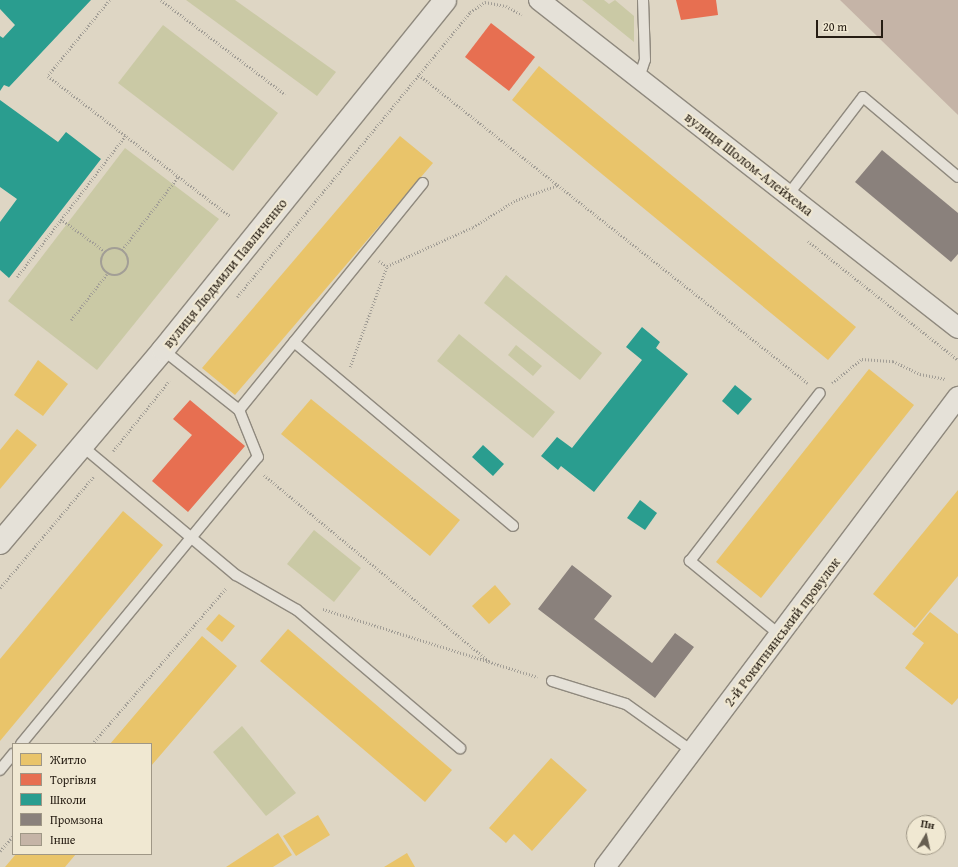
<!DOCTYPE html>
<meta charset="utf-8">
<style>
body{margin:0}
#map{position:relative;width:958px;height:867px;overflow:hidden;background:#ded6c4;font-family:"Gentium Book Plus",serif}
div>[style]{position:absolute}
.green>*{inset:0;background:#cac9a5}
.homes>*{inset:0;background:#e9c46a}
.shops>*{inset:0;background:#e76f51}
.schools>*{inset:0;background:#2a9d8f}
.industry>*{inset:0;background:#8a817c}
.building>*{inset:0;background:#c5b4a7}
.path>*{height:2.5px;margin-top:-1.25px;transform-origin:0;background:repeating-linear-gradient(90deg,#a29e96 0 1px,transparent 0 3px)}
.path>.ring{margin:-1.25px;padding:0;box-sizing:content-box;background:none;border:2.5px solid #a29e96;border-radius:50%}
.roads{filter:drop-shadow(1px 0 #8f897e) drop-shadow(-1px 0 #8f897e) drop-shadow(0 1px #8f897e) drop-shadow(0 -1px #8f897e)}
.service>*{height:10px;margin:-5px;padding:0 5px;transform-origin:5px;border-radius:5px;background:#e5e1d8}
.minor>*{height:20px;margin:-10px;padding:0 10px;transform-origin:10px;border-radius:10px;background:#e5e1d8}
.secondary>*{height:22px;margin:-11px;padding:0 11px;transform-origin:11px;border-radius:11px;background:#e5e1d8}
span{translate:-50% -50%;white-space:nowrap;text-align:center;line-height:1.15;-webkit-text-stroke:4px #f0e8d2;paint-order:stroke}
.street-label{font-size:14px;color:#261d13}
.legend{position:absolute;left:12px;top:743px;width:140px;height:112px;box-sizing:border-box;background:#f0e8d2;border:1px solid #9f9786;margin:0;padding:5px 7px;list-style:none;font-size:12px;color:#261d13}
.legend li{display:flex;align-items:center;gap:8px;height:20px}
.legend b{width:20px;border:1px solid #9f9786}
.north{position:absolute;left:906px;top:815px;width:40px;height:40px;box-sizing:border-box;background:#f0e8d2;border:1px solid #9f9786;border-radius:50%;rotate:9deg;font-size:11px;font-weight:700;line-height:16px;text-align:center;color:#261d13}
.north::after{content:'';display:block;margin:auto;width:14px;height:18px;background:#665e51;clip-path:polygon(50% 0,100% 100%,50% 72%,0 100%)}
.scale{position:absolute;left:816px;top:20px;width:67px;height:18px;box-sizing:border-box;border:2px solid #261d13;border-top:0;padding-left:5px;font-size:12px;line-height:14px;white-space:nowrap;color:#261d13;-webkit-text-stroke:3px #f0e8d2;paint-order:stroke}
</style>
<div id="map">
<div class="green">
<div style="clip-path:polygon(186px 0,235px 0,336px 72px,317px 96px)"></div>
<div style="clip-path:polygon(582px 0,604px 0,609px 4px,615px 0,634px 16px,634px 42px)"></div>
<div style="clip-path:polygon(163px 25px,278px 113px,233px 171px,118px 83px)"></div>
<div style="clip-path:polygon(125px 148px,219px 219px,97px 370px,8px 301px)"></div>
<div style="clip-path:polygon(506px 275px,602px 353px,580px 380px,484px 303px)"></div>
<div style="clip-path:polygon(459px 334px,555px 412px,533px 438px,437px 361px)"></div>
<div style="clip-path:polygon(516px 345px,542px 366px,533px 376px,508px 355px)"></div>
<div style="clip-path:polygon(314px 530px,361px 568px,334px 602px,287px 564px)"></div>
<div style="clip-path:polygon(242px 726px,296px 793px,266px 816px,213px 752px)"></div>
</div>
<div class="homes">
<div style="clip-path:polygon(539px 66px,856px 327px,828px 360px,512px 100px)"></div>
<div style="clip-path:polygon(400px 136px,433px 163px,235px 395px,202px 368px)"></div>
<div style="clip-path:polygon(38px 360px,68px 384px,43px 416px,14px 395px)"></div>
<div style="clip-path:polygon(869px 369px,914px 405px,761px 598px,716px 562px)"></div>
<div style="clip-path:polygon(311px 399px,460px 520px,430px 556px,281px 434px)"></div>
<div style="clip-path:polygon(17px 429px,37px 445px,0 489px,0 450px)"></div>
<div style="clip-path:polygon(958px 490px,958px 576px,915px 628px,873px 594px)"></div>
<div style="clip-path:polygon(123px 511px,163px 545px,0 741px,0 659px)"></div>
<div style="clip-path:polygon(495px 585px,511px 604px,489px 624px,472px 606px)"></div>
<div style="clip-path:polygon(930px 612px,958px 634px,958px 698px,952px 705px,905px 668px,924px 643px,912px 634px)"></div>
<div style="clip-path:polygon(219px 614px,235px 626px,222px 642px,206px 629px)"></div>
<div style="clip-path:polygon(288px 629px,452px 770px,425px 802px,260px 661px)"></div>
<div style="clip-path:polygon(202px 636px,237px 666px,151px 766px,151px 744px,110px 744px)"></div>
<div style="clip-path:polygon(551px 758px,587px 790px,532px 851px,514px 834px,506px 843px,489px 828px)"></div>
<div style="clip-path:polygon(318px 815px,330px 835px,296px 856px,283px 836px)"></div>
<div style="clip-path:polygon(278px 833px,292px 855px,273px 867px,226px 867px)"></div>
<div style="clip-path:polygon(407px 853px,415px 867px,384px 867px)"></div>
<div style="clip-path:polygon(16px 854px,76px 854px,65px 867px,5px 867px)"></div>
</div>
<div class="shops">
<div style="clip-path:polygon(676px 0,716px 0,718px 15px,681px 20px)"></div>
<div style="clip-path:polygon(491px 23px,535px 57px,509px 91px,465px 57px)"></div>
<div style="clip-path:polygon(190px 400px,245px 446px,188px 512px,152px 481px,192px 435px,173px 419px)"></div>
</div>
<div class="schools">
<div style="clip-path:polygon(0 0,91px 0,9px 87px,4px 85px,0 91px,0 36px,3px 38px,15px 25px,0 9px)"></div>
<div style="clip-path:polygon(0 100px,58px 142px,66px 132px,101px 159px,9px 278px,0 270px,0 222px,17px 199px,0 187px)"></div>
<div style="clip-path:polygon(642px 327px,660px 342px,656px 348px,688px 374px,594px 492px,561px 466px,558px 470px,541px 456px,557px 437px,572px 448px,642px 360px,626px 347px)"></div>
<div style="clip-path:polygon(735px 385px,752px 399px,738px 415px,722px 401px)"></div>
<div style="clip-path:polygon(483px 445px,504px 464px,493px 476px,472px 457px)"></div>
<div style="clip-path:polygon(640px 500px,657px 513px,645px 530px,627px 518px)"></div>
</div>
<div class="industry">
<div style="clip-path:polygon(882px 150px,958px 213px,958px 254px,951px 262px,855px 182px)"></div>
<div style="clip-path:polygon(572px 565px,612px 596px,594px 619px,652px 663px,675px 633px,694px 647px,655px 698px,538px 609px)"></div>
</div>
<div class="building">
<div style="clip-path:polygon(840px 0,958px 0,958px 115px)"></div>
</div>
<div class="path">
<div style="left:110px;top:0;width:98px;rotate:129.2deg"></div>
<div style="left:48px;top:76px;width:230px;rotate:37.6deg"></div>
<div style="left:161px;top:0;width:156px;rotate:37.2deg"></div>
<div style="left:419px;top:75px;width:496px;rotate:38.4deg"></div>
<div style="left:61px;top:219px;width:56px;rotate:36.3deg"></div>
<div style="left:808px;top:241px;width:191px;rotate:38.4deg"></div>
<div class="ring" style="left:101px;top:248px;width:25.5px;height:25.5px"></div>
<div style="left:122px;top:250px;width:92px;rotate:-52.5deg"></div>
<div style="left:379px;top:261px;width:9px;rotate:32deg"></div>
<div style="left:387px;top:266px;width:94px;rotate:-24.4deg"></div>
<div style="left:473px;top:227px;width:51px;rotate:-32.1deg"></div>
<div style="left:516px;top:200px;width:45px;rotate:-19.7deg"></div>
<div style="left:17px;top:277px;width:178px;rotate:-52.5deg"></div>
<div style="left:237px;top:297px;width:368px;rotate:-50.7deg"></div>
<div style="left:470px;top:12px;width:18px;rotate:-34deg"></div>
<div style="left:485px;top:2px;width:21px;rotate:11deg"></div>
<div style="left:506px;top:6px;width:18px;rotate:29deg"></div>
<div style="left:71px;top:320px;width:58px;rotate:-52deg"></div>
<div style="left:350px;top:367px;width:108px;rotate:-69.9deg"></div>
<div style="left:832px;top:383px;width:38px;rotate:-39deg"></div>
<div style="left:862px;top:359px;width:31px;rotate:4deg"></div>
<div style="left:893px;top:361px;width:30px;rotate:26deg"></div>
<div style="left:920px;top:374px;width:26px;rotate:11deg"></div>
<div style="left:113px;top:451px;width:90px;rotate:-51.3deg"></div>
<div style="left:264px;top:475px;width:292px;rotate:39.6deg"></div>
<div style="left:0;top:588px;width:145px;rotate:-50deg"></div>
<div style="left:323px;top:609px;width:225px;rotate:17.6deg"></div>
<div style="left:92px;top:744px;width:206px;rotate:-49.3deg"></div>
<div style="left:0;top:851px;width:20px;rotate:-49deg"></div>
</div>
<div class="roads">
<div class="service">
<div style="left:639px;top:78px;width:19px;rotate:-72deg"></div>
<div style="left:645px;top:60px;width:60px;rotate:-91.9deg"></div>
<div style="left:788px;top:195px;width:123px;rotate:-52.6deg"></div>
<div style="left:863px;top:97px;width:124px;rotate:40.1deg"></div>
<div style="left:294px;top:342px;width:286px;rotate:40deg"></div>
<div style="left:239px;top:410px;width:292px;rotate:-51deg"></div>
<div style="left:82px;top:446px;width:201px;rotate:40deg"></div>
<div style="left:236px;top:575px;width:70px;rotate:29.8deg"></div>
<div style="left:297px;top:610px;width:214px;rotate:40.3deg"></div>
<div style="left:780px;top:635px;width:117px;rotate:-140.6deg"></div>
<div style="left:690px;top:561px;width:212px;rotate:-52.3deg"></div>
<div style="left:552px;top:681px;width:77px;rotate:17.3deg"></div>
<div style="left:626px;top:704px;width:81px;rotate:35.5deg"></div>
<div style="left:21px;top:744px;width:372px;rotate:-50.5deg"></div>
<div style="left:258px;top:457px;width:51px;rotate:-112deg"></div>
<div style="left:239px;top:410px;width:97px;rotate:-141.7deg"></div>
<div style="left:0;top:770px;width:21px;rotate:-51deg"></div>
</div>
<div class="minor">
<div style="left:539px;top:0;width:532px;rotate:38.05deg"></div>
<div style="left:605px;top:867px;width:588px;rotate:-53.09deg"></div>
</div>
<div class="secondary">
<div style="left:0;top:543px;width:253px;rotate:-49.8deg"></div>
<div style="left:163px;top:350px;width:449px;rotate:-51.1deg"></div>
</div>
</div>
<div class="street-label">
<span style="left:749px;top:164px;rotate:38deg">вулиця Шолом-Алейхема</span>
<span style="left:225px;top:273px;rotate:-51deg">вулиця Людмили Павличенко</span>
<span style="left:782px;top:632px;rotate:-53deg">2-й Рокитнянський провулок</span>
</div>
<ul class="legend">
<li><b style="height:11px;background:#e9c46a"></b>Житло</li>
<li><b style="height:11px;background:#e76f51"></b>Торгівля</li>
<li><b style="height:11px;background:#2a9d8f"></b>Школи</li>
<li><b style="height:11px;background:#8a817c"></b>Промзона</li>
<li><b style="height:11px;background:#c5b4a7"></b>Інше</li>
</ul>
<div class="north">Пн</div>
<div class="scale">20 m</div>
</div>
